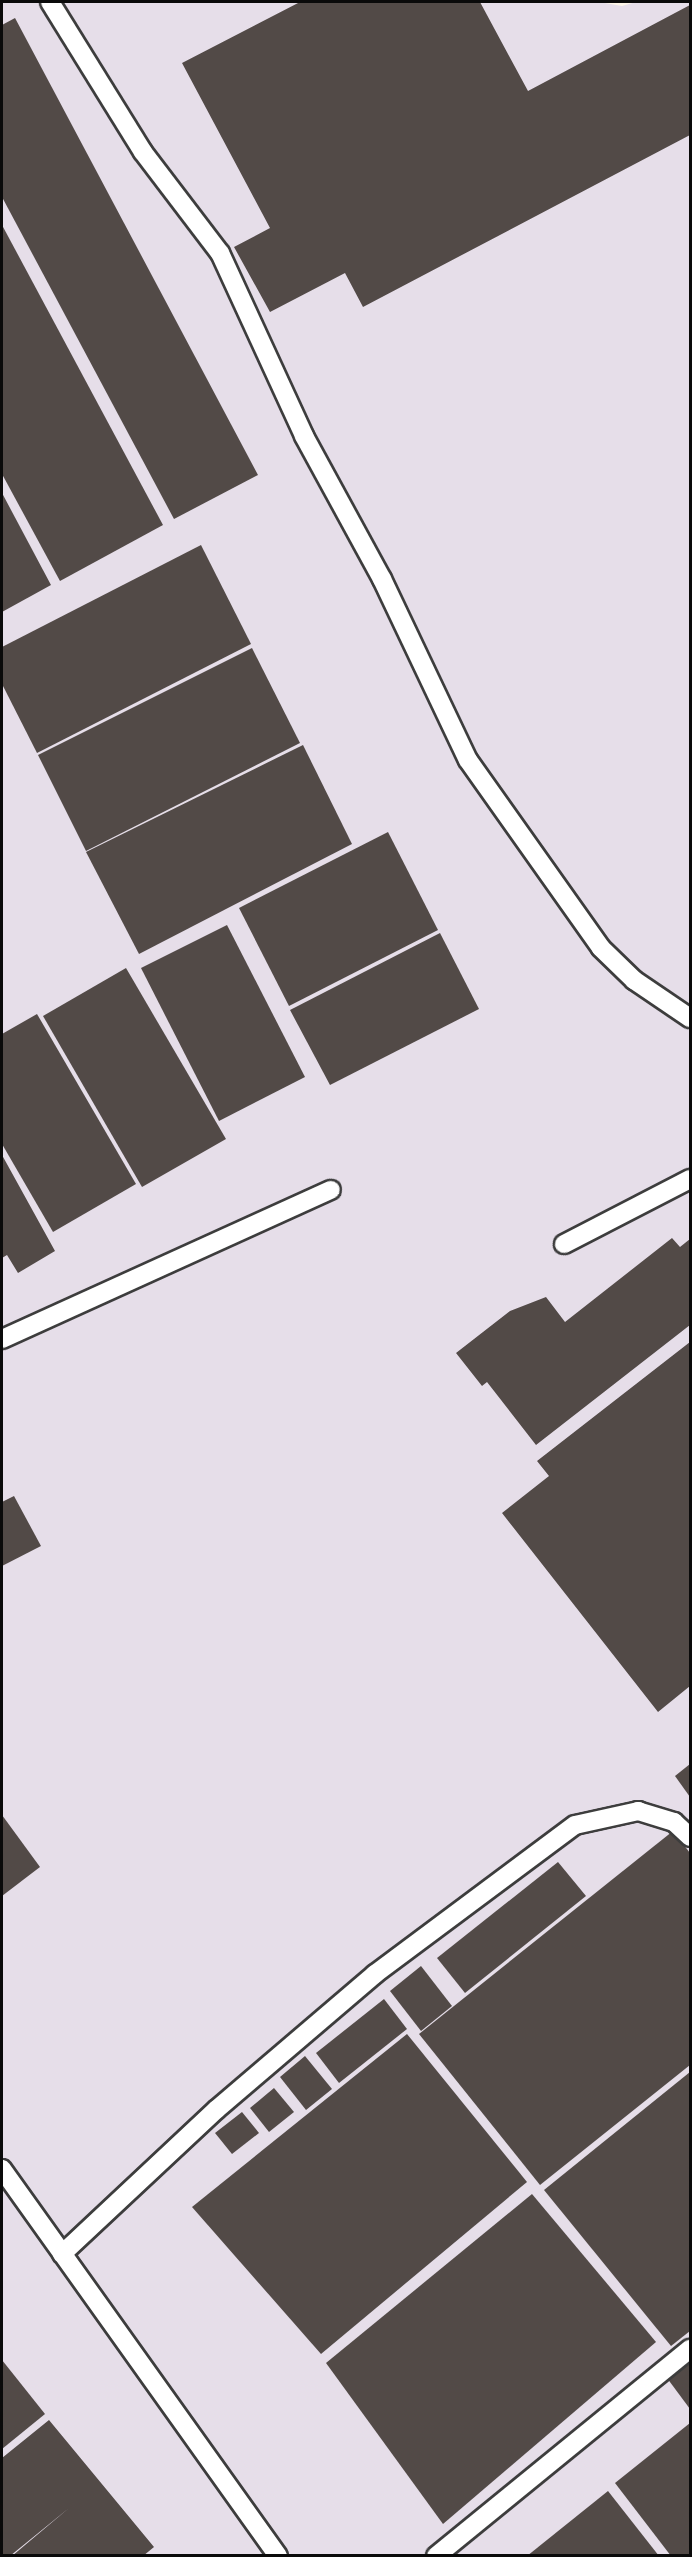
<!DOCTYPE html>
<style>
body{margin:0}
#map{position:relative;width:692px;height:2557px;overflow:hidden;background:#fef6e9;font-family:Merriweather,serif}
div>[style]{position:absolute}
.industrial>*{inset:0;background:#e6dee9}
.building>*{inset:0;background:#524a47}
.roads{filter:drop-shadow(2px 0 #3d3d3d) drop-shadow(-2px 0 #3d3d3d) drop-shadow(0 2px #3d3d3d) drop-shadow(0 -2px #3d3d3d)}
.lane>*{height:18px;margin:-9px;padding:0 9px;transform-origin:9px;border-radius:9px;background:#fff}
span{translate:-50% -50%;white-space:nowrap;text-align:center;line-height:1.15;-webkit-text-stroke:6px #fff;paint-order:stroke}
.frame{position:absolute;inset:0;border:3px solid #0a0a0a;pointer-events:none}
</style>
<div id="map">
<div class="industrial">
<div style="clip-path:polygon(2px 2px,599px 2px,622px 6px,636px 2px,690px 2px,690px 2555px,2px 2556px)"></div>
</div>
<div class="building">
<div style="clip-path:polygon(300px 2px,480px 2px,528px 91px,690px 5px,690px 135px,363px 307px,345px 273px,270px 312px,234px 247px,270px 228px,182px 63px)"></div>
<div style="clip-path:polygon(15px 18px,258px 475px,174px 519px,2px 197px,2px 25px)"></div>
<div style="clip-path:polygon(2px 225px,163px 525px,60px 581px,2px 474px)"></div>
<div style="clip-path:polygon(2px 493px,51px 585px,2px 612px)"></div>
<div style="clip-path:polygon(201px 545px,251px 644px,37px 753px,2px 684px,2px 647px)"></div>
<div style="clip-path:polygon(252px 648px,300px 743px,86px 851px,38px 755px)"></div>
<div style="clip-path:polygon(303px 745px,352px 844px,139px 954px,86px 852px)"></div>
<div style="clip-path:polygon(388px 832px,438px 930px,289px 1006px,239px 908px)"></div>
<div style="clip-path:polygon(227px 925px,305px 1077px,219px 1121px,141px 968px)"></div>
<div style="clip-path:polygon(440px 933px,479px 1009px,330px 1085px,290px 1010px)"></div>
<div style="clip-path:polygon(126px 968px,226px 1139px,142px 1187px,43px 1016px)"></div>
<div style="clip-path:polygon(37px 1014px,136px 1184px,53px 1232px,2px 1144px,2px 1034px)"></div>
<div style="clip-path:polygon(2px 1155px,55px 1251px,18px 1273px,7px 1255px,2px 1258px)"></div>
<div style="clip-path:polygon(672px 1238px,680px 1247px,690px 1239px,690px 1325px,536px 1445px,487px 1382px,482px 1386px,456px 1353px,510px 1311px,546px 1297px,565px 1322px)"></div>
<div style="clip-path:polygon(690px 1342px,690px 1686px,658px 1712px,502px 1513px,549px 1476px,537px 1461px)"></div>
<div style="clip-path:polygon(14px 1496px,41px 1546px,2px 1566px,2px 1502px)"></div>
<div style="clip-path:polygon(690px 1764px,690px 1797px,675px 1776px)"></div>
<div style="clip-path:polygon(2px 1815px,40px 1867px,2px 1896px)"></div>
<div style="clip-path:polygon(673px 1831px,690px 1853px,690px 2065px,540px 2185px,419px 2034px)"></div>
<div style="clip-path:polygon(558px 1862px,586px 1896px,465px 1993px,437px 1958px)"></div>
<div style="clip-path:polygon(421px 1966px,452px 2006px,421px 2031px,390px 1991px)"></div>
<div style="clip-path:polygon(384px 1999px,407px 2029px,339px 2083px,316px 2053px)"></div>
<div style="clip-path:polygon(407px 2034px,527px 2182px,321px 2354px,192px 2207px)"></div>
<div style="clip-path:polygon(305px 2056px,332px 2089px,306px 2110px,280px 2077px)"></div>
<div style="clip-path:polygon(690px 2072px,690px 2331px,671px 2346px,544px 2190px)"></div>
<div style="clip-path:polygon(274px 2088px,294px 2112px,269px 2132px,250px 2108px)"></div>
<div style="clip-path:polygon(242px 2112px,259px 2133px,232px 2154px,215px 2133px)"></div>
<div style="clip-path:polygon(532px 2194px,656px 2342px,443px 2524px,326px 2363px)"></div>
<div style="clip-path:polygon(2px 2360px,45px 2414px,2px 2449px)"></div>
<div style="clip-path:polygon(690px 2361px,690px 2409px,667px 2378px)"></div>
<div style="clip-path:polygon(49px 2420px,154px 2547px,143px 2556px,12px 2556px,69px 2508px,10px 2556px,2px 2556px,2px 2458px)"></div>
<div style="clip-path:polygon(690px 2423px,690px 2556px,671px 2556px,615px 2483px)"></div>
<div style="clip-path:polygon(608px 2491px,659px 2556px,527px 2556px)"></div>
</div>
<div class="roads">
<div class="lane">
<div style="left:50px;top:2px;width:176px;rotate:58.2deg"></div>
<div style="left:143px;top:152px;width:127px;rotate:52.7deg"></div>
<div style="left:220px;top:253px;width:201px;rotate:65.3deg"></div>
<div style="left:304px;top:436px;width:163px;rotate:61.4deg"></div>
<div style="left:382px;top:579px;width:200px;rotate:64.6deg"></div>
<div style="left:468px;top:760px;width:230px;rotate:54.7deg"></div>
<div style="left:601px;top:948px;width:46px;rotate:44.1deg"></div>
<div style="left:634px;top:980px;width:68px;rotate:34.2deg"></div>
<div style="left:564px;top:1244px;width:142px;rotate:-27.3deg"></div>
<div style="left:2px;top:1339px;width:361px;rotate:-24.4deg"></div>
<div style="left:2px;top:2169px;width:475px;rotate:54.5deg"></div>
<div style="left:62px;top:2254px;width:212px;rotate:-43.1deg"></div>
<div style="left:217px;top:2109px;width:208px;rotate:-40.5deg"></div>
<div style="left:375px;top:1974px;width:249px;rotate:-36.7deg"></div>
<div style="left:575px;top:1825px;width:65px;rotate:-12.5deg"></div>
<div style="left:638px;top:1811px;width:38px;rotate:17deg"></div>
<div style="left:674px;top:1822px;width:22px;rotate:43deg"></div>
<div style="left:436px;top:2556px;width:328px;rotate:-39.2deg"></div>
</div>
</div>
<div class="frame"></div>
</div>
